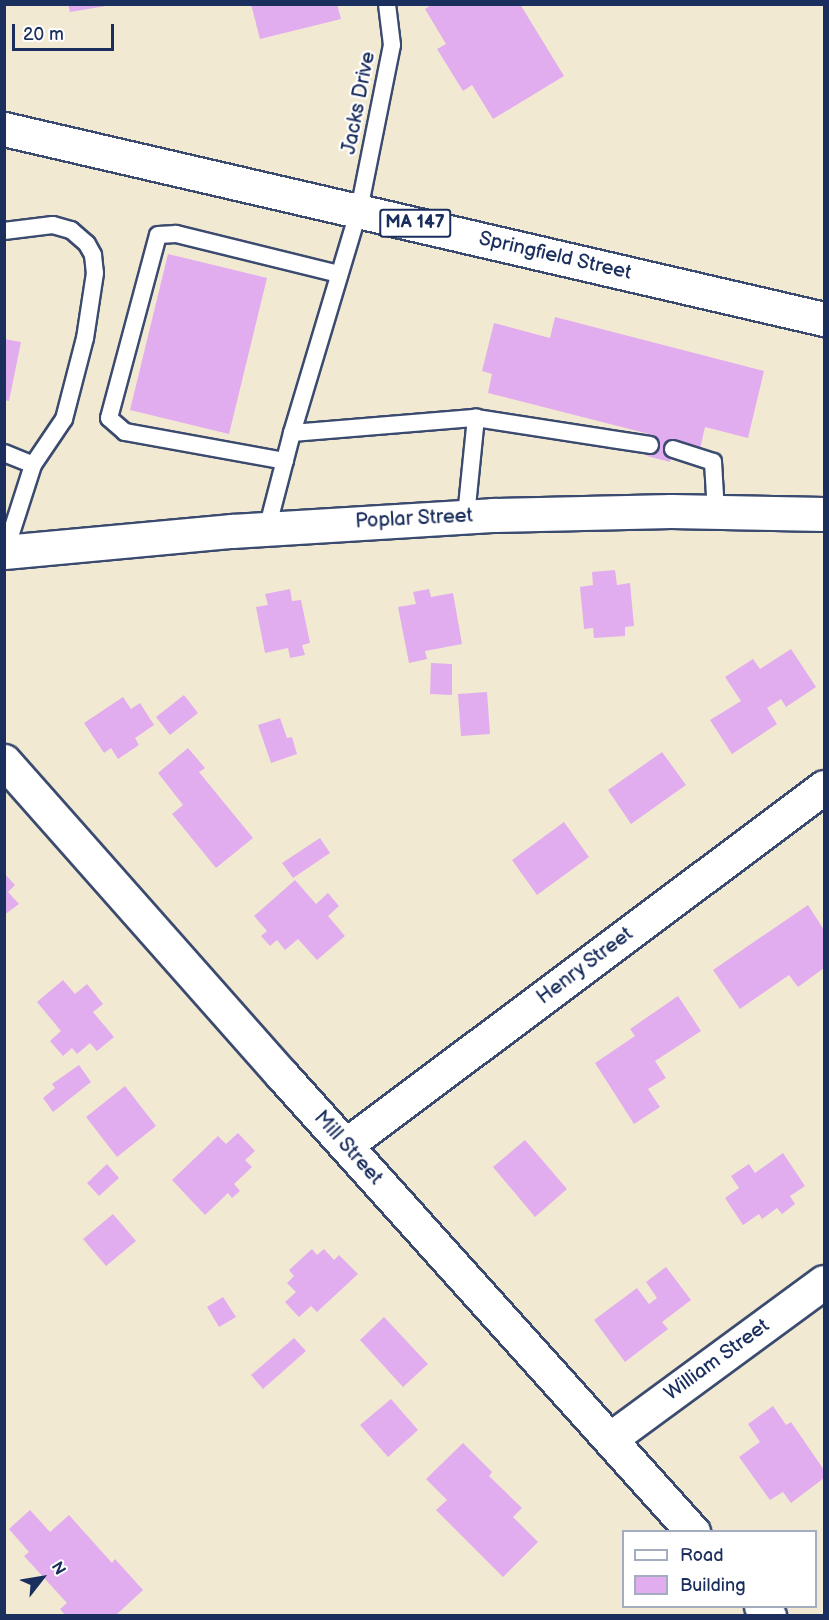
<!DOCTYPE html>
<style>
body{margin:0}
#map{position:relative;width:829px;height:1620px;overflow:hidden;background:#f2e9d2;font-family:"Balsamiq Sans",sans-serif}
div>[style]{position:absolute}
.building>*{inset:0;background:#e2adef}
.roads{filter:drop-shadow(2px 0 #3b4b6f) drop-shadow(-2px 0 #3b4b6f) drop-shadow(0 2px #3b4b6f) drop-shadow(0 -2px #3b4b6f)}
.lane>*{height:16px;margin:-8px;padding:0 8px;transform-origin:8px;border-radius:8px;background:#fff}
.street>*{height:33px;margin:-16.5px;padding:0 16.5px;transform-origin:16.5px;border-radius:16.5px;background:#fff}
.secondary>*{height:33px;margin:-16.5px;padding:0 16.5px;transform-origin:16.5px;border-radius:16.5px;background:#fff}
.primary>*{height:33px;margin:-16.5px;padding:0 16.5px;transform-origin:16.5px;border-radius:16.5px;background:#fff}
span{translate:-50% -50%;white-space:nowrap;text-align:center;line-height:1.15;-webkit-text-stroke:4.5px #fff;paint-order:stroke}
.shield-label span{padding:2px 4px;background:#fff;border:2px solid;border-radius:4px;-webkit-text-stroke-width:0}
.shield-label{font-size:18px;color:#1b2f5e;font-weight:700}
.street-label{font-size:20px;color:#1b2f5e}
.frame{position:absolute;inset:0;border:6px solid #1b2f5e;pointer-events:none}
.legend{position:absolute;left:622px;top:1530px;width:195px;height:78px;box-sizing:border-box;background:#fff;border:2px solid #a4acbf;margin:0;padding:8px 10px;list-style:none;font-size:18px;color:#1b2f5e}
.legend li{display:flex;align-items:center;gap:12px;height:30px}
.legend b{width:30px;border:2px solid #a4acbf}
.north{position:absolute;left:12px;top:1548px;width:60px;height:60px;-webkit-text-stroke:4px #fff;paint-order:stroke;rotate:59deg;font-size:16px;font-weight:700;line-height:24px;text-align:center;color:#1b2f5e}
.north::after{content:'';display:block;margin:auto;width:21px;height:27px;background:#1b2f5e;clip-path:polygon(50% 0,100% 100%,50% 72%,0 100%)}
.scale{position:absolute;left:12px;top:24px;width:102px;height:27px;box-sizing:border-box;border:3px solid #1b2f5e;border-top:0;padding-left:8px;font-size:18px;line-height:21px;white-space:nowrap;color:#1b2f5e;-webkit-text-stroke:4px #fff;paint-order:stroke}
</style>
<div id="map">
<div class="building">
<div style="clip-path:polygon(68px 4px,106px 4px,106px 6px,70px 12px)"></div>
<div style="clip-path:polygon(251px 4px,337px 4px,341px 19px,260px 39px)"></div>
<div style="clip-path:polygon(433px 4px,520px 4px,564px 76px,493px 119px,472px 85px,463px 91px,437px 49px,446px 44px,425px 9px)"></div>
<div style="clip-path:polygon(168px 254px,267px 278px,229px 434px,130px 410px)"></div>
<div style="clip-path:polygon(555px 317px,764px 371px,748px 438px,705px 427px,700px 449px,675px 442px,670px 462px,647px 456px,653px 435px,488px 393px,492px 374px,482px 371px,494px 323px,550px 338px)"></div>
<div style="clip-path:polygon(4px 339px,21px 342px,9px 401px,4px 400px)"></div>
<div style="clip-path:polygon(615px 570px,617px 585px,630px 583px,634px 626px,625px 627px,625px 636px,594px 638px,593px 628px,584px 629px,580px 587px,593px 585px,592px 572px)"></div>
<div style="clip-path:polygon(290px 589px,292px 601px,301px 600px,310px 643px,302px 645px,305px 655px,290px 658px,288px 648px,265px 653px,256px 607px,268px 605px,265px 594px)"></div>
<div style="clip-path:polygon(429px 589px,431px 597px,453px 593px,462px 644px,425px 651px,427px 659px,409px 663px,398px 607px,416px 604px,413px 592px)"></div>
<div style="clip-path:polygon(791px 649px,816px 687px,786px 707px,781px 699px,767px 708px,777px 724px,732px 754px,710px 720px,741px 701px,725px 677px,753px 659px,760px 669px)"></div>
<div style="clip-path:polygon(431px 663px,452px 664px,452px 695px,430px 694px)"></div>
<div style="clip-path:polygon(487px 692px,490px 734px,461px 736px,458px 694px)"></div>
<div style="clip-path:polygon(184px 695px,198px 713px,170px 735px,156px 717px)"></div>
<div style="clip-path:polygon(123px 697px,131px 709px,140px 703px,154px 725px,135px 738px,139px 745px,118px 759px,111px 748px,104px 753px,84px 723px)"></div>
<div style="clip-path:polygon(280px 718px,287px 738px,292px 737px,297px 754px,271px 763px,258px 725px)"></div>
<div style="clip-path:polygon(188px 748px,205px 768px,199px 772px,253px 838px,216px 868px,172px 814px,183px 805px,158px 773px)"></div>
<div style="clip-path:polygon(662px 752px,686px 785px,631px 824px,608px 790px)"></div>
<div style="clip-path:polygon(564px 822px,589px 857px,537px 895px,512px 860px)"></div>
<div style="clip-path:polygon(320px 838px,330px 853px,293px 878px,282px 863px)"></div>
<div style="clip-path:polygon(4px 873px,15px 885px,8px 892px,19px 904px,4px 915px)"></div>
<div style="clip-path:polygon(295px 880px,316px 904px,328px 893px,339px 906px,328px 916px,345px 936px,317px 960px,298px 939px,285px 950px,277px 940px,270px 946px,261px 936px,267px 931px,254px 916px)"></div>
<div style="clip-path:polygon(808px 905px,824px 930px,824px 968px,798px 987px,789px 975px,740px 1009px,713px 970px)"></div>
<div style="clip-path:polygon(63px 980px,75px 994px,87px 984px,103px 1004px,93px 1012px,114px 1037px,97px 1051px,90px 1043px,77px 1054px,72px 1048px,63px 1056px,50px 1041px,61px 1031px,37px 1002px)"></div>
<div style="clip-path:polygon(678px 996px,701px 1031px,655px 1061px,666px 1078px,648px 1089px,660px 1107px,634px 1124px,595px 1063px,635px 1036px,630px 1029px)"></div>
<div style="clip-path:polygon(79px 1065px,91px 1082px,53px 1112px,43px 1098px,55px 1088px,52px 1084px)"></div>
<div style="clip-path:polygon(125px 1086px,156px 1126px,117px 1157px,86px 1117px)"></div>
<div style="clip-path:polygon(238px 1133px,255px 1151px,245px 1160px,252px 1167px,234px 1184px,240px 1191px,232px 1198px,228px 1193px,205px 1215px,172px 1180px,218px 1136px,226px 1144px)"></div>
<div style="clip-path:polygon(525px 1140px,567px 1189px,535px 1217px,493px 1167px)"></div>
<div style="clip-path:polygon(783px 1153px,805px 1186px,790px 1196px,795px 1204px,782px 1214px,777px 1208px,762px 1219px,759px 1214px,743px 1225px,725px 1198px,739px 1188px,731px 1176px,749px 1164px,755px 1173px)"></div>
<div style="clip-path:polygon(107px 1164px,119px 1178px,99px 1196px,87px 1183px)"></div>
<div style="clip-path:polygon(113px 1214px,136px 1241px,106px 1266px,83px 1239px)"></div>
<div style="clip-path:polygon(312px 1249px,317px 1255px,324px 1249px,334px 1260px,339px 1255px,358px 1274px,317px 1312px,311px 1306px,299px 1317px,285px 1302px,296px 1292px,287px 1283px,294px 1276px,289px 1270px)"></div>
<div style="clip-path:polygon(666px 1267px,691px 1300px,662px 1322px,668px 1329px,625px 1362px,594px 1320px,637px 1288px,649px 1304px,657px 1298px,646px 1282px)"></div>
<div style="clip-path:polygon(223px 1297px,236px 1317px,219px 1327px,207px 1307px)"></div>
<div style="clip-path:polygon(384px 1317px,428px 1364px,403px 1387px,360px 1340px)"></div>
<div style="clip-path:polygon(294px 1338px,306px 1351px,263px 1389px,251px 1375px)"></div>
<div style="clip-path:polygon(391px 1399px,418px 1430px,388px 1457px,360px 1425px)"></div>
<div style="clip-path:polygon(773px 1406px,786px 1425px,791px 1422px,824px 1470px,824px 1478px,791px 1503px,783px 1492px,770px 1500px,739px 1457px,760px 1442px,748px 1424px)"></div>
<div style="clip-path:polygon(463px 1443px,492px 1472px,489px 1476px,522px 1508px,513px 1517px,538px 1542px,503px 1577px,436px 1510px,447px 1500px,426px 1479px)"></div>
<div style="clip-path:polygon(30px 1510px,50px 1532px,69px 1515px,112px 1563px,115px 1559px,143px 1590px,115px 1616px,66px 1616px,60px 1609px,67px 1603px,24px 1556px,29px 1552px,9px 1529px)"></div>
</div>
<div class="roads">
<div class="lane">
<div style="left:4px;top:231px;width:49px;rotate:-7deg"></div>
<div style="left:53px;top:225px;width:19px;rotate:16deg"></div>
<div style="left:71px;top:230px;width:21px;rotate:41deg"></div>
<div style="left:87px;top:244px;width:13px;rotate:61deg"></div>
<div style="left:93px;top:255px;width:18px;rotate:84deg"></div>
<div style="left:95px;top:273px;width:66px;rotate:98.7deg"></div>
<div style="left:85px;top:338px;width:84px;rotate:104.5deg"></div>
<div style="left:64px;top:419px;width:55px;rotate:124deg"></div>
<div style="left:33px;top:465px;width:91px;rotate:107.8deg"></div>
<div style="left:292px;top:433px;width:185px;rotate:-4.7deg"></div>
<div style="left:476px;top:418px;width:176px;rotate:8.8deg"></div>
<div style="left:673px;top:449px;width:42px;rotate:18deg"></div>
<div style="left:713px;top:462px;width:50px;rotate:86.6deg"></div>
<div style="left:4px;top:453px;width:31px;rotate:22deg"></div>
<div style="left:285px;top:461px;width:163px;rotate:-169.7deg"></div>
<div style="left:125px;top:432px;width:21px;rotate:-139deg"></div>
<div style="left:109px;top:418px;width:189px;rotate:-75deg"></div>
<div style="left:158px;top:235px;width:18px;rotate:-3deg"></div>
<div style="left:176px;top:234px;width:168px;rotate:13.8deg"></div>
<div style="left:466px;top:516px;width:99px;rotate:-84.2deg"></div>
<div style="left:267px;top:529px;width:99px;rotate:-75.4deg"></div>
<div style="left:292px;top:433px;width:233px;rotate:-73.3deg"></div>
<div style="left:359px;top:210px;width:168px;rotate:-78.7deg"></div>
<div style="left:392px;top:45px;width:41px;rotate:-97deg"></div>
</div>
<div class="street">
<div style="left:346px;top:1145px;width:597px;rotate:-36.83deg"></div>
<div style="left:610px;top:1439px;width:265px;rotate:-36.3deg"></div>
</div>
<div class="secondary">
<div style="left:4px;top:761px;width:419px;rotate:48.5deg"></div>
<div style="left:282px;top:1075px;width:615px;rotate:48.03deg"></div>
<div style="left:761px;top:1606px;width:13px;rotate:51deg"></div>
</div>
<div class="primary">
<div style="left:4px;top:129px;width:842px;rotate:13.05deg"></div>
<div style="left:4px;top:552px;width:229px;rotate:-5.3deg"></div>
<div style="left:232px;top:531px;width:260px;rotate:-3.5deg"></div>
<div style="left:492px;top:515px;width:179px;rotate:-1.3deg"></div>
<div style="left:671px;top:511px;width:153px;rotate:1.1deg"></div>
</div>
</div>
<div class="shield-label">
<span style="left:415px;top:223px">MA 147</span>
</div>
<div class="street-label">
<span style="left:359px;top:103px;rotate:-79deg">Jacks Drive</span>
<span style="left:555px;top:256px;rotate:13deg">Springfield Street</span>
<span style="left:414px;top:519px;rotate:-3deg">Poplar Street</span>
<span style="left:585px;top:966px;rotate:-37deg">Henry Street</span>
<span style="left:348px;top:1148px;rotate:48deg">Mill Street</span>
<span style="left:717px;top:1360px;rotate:-36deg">William Street</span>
</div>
<div class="frame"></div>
<ul class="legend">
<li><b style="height:8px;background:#fff"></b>Road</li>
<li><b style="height:16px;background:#e2adef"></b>Building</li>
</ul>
<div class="north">N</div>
<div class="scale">20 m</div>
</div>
